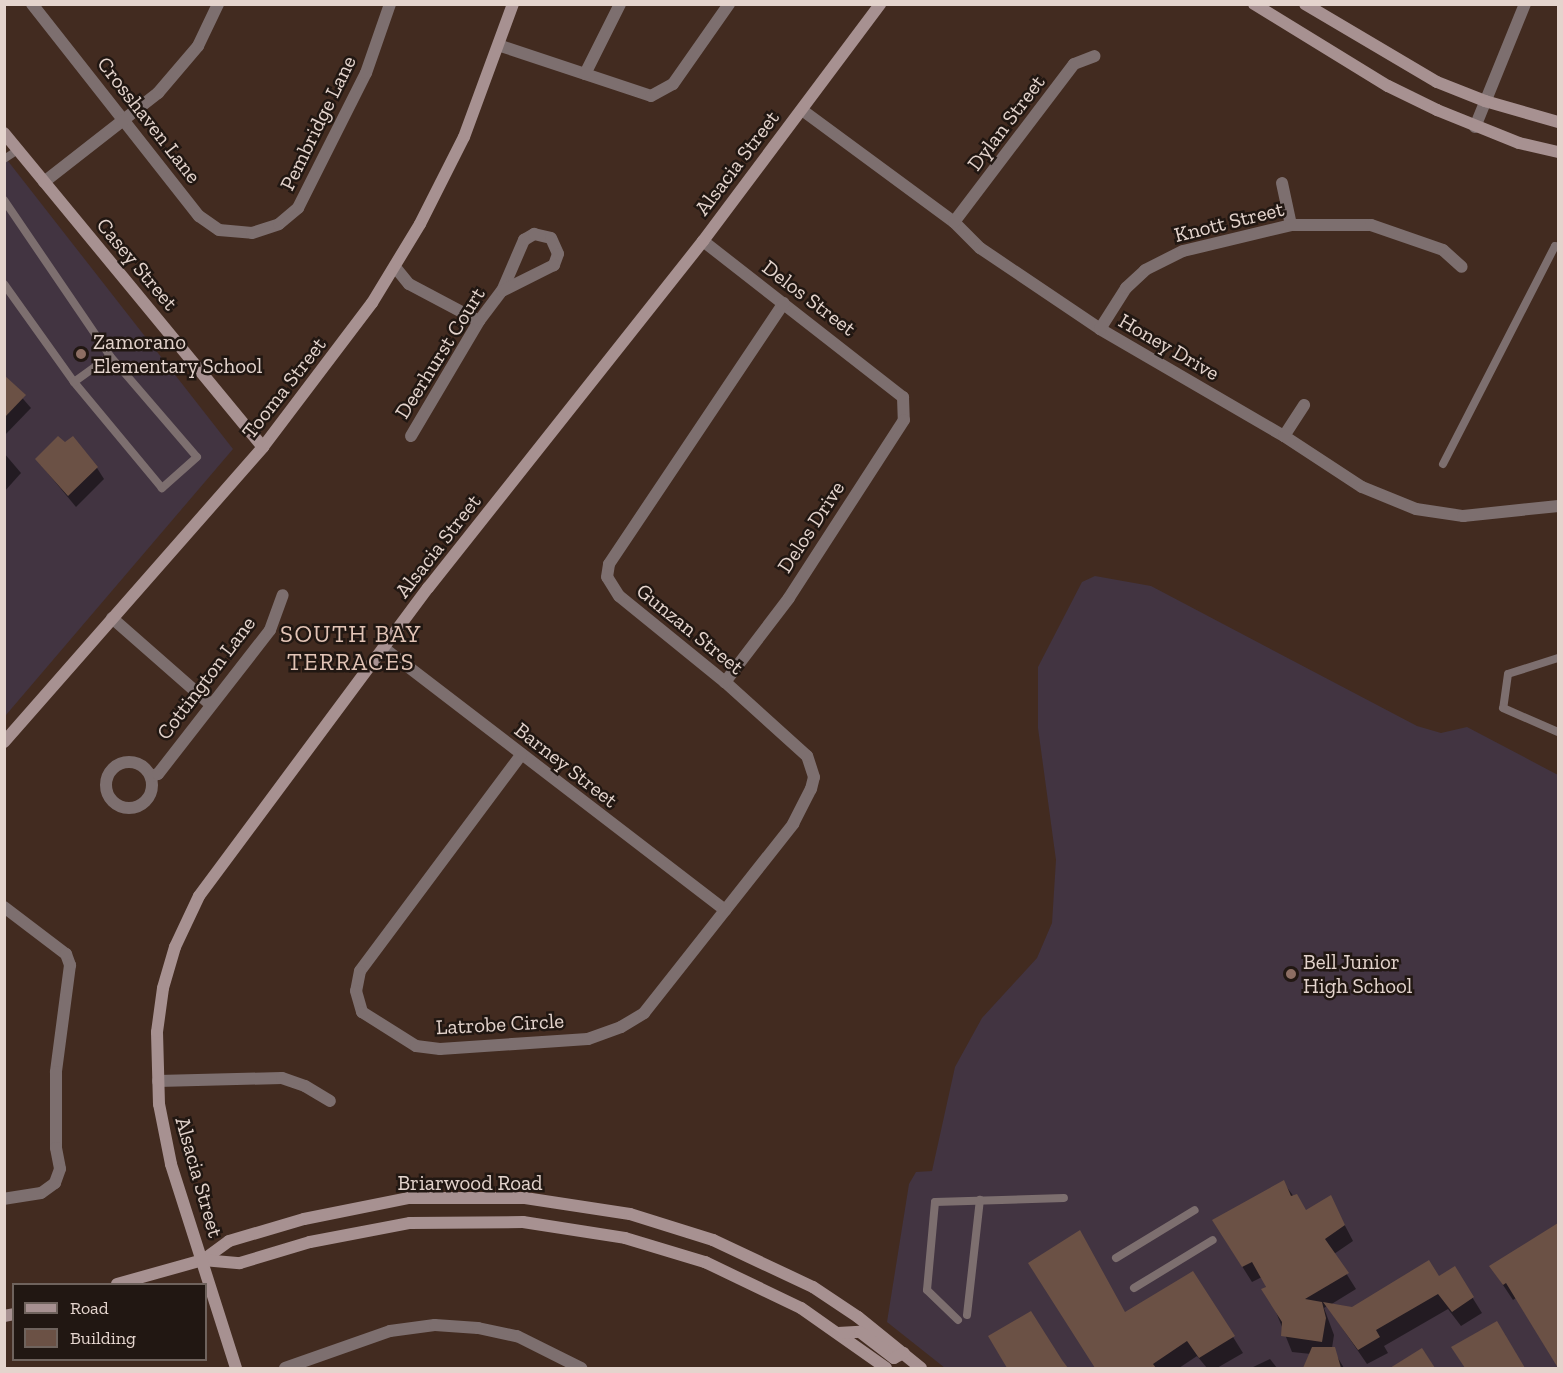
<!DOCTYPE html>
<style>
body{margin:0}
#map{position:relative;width:1563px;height:1373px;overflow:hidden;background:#422b20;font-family:"Zilla Slab",serif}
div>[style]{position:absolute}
.education>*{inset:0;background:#423441}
.shadow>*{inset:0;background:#0007}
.building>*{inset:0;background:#6b5145}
.lane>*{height:8px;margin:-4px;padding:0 4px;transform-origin:4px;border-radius:4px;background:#7d6f6f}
.street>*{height:12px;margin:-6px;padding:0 6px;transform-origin:6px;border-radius:6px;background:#7d6f6f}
.street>.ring{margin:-6px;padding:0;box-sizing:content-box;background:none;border:12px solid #7d6f6f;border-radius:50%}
.secondary>*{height:12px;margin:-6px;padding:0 6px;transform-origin:6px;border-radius:6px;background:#a79191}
.dots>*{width:16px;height:16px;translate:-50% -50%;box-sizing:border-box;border:3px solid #211712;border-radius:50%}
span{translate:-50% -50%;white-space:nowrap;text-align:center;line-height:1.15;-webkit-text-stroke:5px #211712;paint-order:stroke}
.street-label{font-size:21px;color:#e4d4cd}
.poi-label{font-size:21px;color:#e4d4cd}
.left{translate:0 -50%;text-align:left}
.quarter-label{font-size:24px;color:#e2c4b6;letter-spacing:1.5px}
.frame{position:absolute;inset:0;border:6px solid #e4d4cd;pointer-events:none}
.legend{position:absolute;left:12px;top:1283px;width:195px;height:78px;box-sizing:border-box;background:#211712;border:2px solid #6f635d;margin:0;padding:8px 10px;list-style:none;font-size:18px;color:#e4d4cd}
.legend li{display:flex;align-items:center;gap:12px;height:30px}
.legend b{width:30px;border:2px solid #6f635d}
</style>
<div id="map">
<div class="education">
<div style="clip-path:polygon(4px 156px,233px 449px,6px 715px,4px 713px)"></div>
<div style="clip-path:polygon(1095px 576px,1151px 586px,1417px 726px,1441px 733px,1467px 727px,1558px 775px,1558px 1368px,945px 1368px,887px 1322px,909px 1184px,916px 1172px,932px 1171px,955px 1067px,982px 1018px,1037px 958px,1052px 923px,1056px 860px,1038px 728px,1038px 667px,1082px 582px)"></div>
</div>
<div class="shadow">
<div style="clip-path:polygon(4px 377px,31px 408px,4px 436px)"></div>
<div style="clip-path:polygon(4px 453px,21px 473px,4px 492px)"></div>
<div style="clip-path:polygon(37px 460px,97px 468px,104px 479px,76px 507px)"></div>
<div style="clip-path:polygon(1283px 1182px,1306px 1213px,1330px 1197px,1353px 1241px,1334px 1254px,1356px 1289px,1330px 1305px,1353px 1308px,1438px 1278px,1454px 1268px,1482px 1313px,1461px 1326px,1448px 1309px,1384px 1346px,1388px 1353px,1367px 1364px,1327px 1306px,1324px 1308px,1334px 1335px,1332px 1348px,1344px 1368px,1307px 1368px,1311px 1354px,1292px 1352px,1262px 1277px,1252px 1282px,1223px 1236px)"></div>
<div style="clip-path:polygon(1558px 1226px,1558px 1367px,1516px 1298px,1513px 1300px,1491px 1267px)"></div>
<div style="clip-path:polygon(1193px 1273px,1243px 1353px,1217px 1368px,1207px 1368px,1197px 1356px,1179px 1368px,1096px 1368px,1040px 1279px,1125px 1313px)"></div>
<div style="clip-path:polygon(1030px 1313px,1066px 1368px,1008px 1368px,990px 1336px)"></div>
<div style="clip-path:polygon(1497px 1323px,1523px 1368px,1466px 1368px,1453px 1348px)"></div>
<div style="clip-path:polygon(1422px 1350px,1433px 1368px,1394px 1368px)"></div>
<div style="clip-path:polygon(1270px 1359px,1277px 1368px,1251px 1368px)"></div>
</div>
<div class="building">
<div style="clip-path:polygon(4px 375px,26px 395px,4px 418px)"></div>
<div style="clip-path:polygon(58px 436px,65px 442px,73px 436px,98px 467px,68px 496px,35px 459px)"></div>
<div style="clip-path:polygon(1284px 1180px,1291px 1196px,1297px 1194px,1306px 1210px,1331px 1195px,1345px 1225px,1325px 1239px,1349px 1273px,1305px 1299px,1322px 1302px,1326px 1318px,1322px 1342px,1281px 1336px,1282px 1322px,1261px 1289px,1266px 1287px,1252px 1262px,1242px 1267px,1212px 1220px)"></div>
<div style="clip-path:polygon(1558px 1223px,1558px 1368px,1506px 1283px,1503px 1285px,1489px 1266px)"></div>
<div style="clip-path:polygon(1080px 1230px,1125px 1312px,1193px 1271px,1235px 1336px,1199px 1358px,1187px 1341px,1153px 1364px,1156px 1368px,1095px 1368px,1028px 1263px)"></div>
<div style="clip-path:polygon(1429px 1260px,1439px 1276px,1455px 1266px,1474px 1297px,1452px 1312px,1438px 1294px,1376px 1330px,1380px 1337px,1358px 1350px,1323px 1302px,1352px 1307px)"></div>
<div style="clip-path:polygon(1031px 1311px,1062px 1360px,1068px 1368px,1007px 1368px,988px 1336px)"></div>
<div style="clip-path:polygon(1497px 1321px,1525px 1368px,1465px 1368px,1451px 1347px)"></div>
<div style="clip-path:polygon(1312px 1347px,1335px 1347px,1341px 1368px,1303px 1368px)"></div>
<div style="clip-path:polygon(1422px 1348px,1435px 1368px,1390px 1368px)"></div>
</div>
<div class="lane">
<div style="left:4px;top:159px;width:17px;rotate:-33deg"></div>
<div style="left:4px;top:200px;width:189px;rotate:55.8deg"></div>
<div style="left:110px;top:356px;width:133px;rotate:49.3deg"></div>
<div style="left:197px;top:457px;width:47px;rotate:138.5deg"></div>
<div style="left:162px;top:488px;width:138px;rotate:-129.7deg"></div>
<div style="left:74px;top:382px;width:120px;rotate:-125.5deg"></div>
<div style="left:74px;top:382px;width:44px;rotate:-35.8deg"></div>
<div style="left:1443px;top:464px;width:245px;rotate:-62.8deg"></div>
<div style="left:1555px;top:246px;width:3px;rotate:18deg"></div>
<div style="left:1558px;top:658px;width:52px;rotate:162.3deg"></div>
<div style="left:1508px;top:674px;width:34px;rotate:98deg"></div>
<div style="left:1503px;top:708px;width:60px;rotate:23.6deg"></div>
<div style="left:1116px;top:1258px;width:92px;rotate:-31.3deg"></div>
<div style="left:1134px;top:1288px;width:92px;rotate:-31.3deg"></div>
<div style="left:967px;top:1315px;width:116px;rotate:-83.6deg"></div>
<div style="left:958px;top:1320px;width:43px;rotate:-135.9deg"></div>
<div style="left:927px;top:1290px;width:88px;rotate:-84.8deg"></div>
<div style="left:935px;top:1202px;width:129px;rotate:-1.8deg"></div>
</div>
<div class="street">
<div style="left:32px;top:4px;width:270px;rotate:51.8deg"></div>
<div style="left:199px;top:216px;width:24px;rotate:35deg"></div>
<div style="left:219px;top:230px;width:33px;rotate:5deg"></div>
<div style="left:252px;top:233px;width:28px;rotate:-18deg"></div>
<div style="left:279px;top:224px;width:25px;rotate:-40deg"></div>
<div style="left:298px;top:208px;width:151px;rotate:-63.3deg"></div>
<div style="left:366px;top:73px;width:73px;rotate:-70.8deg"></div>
<div style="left:501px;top:46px;width:158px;rotate:18.4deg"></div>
<div style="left:651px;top:96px;width:25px;rotate:-29deg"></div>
<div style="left:673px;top:84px;width:98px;rotate:-55deg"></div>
<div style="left:585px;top:74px;width:78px;rotate:-63.4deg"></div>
<div style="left:802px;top:110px;width:189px;rotate:36.4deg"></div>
<div style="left:954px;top:222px;width:37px;rotate:45deg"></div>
<div style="left:980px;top:248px;width:145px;rotate:34deg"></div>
<div style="left:1100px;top:329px;width:213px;rotate:30.2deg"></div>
<div style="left:1284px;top:436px;width:93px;rotate:33.2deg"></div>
<div style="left:1362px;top:487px;width:58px;rotate:22.2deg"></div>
<div style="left:1416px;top:509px;width:48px;rotate:8.5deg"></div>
<div style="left:1463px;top:516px;width:96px;rotate:-6deg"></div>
<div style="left:1475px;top:127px;width:133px;rotate:-67.9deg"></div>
<div style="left:44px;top:182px;width:145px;rotate:-38deg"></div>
<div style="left:158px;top:93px;width:62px;rotate:-49.6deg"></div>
<div style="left:198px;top:46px;width:47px;rotate:-64.5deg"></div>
<div style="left:1282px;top:183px;width:43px;rotate:77.9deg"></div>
<div style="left:954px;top:222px;width:198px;rotate:-52.8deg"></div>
<div style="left:1074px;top:64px;width:22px;rotate:-21deg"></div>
<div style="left:703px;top:241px;width:254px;rotate:38deg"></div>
<div style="left:903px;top:397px;width:23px;rotate:88deg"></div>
<div style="left:904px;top:420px;width:212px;rotate:122.9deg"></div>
<div style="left:789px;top:598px;width:106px;rotate:127.3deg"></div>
<div style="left:395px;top:267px;width:22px;rotate:51deg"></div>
<div style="left:409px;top:284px;width:79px;rotate:27.9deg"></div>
<div style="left:1100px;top:329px;width:49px;rotate:-57.6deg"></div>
<div style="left:1126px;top:288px;width:26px;rotate:-43deg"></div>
<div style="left:1145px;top:270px;width:42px;rotate:-26.6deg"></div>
<div style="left:1183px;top:251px;width:111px;rotate:-13.5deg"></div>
<div style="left:1291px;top:225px;width:80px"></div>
<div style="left:1371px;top:225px;width:76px;rotate:19.1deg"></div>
<div style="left:1443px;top:250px;width:25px;rotate:42deg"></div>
<div style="left:411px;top:436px;width:134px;rotate:-59.4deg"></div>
<div style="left:479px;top:321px;width:38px;rotate:-53deg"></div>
<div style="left:502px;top:291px;width:56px;rotate:-66.7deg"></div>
<div style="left:524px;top:240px;width:12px;rotate:-31deg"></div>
<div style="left:534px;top:234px;width:17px;rotate:13deg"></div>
<div style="left:551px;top:238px;width:17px;rotate:66deg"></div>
<div style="left:558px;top:254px;width:12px;rotate:110deg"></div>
<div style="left:554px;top:265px;width:58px;rotate:153.4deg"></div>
<div style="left:1284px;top:436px;width:37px;rotate:-57deg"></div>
<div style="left:112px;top:618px;width:130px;rotate:41.3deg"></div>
<div style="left:385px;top:649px;width:429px;rotate:37.5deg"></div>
<div style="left:521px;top:755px;width:269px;rotate:126.7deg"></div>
<div style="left:360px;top:971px;width:20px;rotate:101deg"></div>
<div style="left:356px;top:991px;width:22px;rotate:74deg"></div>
<div style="left:362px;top:1012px;width:64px;rotate:32.2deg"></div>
<div style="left:416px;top:1046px;width:24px;rotate:7deg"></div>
<div style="left:440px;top:1049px;width:148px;rotate:-3.9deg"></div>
<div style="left:588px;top:1039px;width:35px;rotate:-20deg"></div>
<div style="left:621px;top:1027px;width:27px;rotate:-31deg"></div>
<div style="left:644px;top:1013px;width:241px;rotate:-51.7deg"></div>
<div style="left:793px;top:824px;width:39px;rotate:-63deg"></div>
<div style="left:811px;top:789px;width:12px;rotate:-76deg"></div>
<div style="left:814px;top:777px;width:22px;rotate:-108deg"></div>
<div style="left:807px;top:756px;width:110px;rotate:-137.9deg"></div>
<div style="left:725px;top:682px;width:136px;rotate:-140.9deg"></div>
<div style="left:619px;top:596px;width:22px;rotate:-122deg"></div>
<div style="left:607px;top:577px;width:13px;rotate:-81deg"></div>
<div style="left:609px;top:564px;width:314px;rotate:-56.2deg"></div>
<div class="ring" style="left:106px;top:762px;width:34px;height:34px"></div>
<div style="left:151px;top:776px;width:7px;rotate:-16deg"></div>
<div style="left:158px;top:774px;width:182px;rotate:-52.1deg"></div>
<div style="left:270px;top:630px;width:37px;rotate:-70deg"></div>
<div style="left:4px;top:907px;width:78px;rotate:37.2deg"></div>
<div style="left:66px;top:954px;width:12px;rotate:70deg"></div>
<div style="left:70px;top:965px;width:108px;rotate:97.5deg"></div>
<div style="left:56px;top:1072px;width:76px;rotate:90deg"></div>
<div style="left:56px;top:1148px;width:21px;rotate:79deg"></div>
<div style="left:60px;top:1169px;width:15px;rotate:110deg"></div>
<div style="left:55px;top:1183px;width:17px;rotate:144deg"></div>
<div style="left:41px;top:1193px;width:37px;rotate:171deg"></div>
<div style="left:158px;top:1081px;width:124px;rotate:-1.4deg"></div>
<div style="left:282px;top:1078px;width:24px;rotate:19deg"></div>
<div style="left:305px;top:1086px;width:29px;rotate:31deg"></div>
<div style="left:285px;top:1368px;width:111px;rotate:-19.4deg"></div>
<div style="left:390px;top:1331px;width:45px;rotate:-7.6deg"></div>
<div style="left:435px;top:1325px;width:43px;rotate:4deg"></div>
<div style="left:478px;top:1328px;width:40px;rotate:12deg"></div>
<div style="left:517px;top:1336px;width:72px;rotate:26.6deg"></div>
</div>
<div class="secondary">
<div style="left:1254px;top:4px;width:157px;rotate:31.5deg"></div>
<div style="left:1388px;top:86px;width:55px;rotate:26.1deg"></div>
<div style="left:1437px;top:110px;width:88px;rotate:21.9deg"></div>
<div style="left:1519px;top:143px;width:40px;rotate:13deg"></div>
<div style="left:1305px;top:4px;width:153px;rotate:30.6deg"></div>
<div style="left:1437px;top:82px;width:52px;rotate:21.6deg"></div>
<div style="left:1485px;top:101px;width:76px;rotate:16deg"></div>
<div style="left:4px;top:133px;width:407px;rotate:50.5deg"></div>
<div style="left:4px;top:742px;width:393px;rotate:-48.7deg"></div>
<div style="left:263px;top:447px;width:181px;rotate:-52.9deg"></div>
<div style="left:372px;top:303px;width:92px;rotate:-58.7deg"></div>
<div style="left:420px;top:224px;width:97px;rotate:-63.2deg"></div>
<div style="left:464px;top:137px;width:142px;rotate:-69.8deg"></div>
<div style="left:203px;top:1260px;width:32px;rotate:-36deg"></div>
<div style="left:229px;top:1241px;width:78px;rotate:-16.3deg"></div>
<div style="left:304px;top:1219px;width:106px;rotate:-11.4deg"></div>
<div style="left:408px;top:1198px;width:117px"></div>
<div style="left:525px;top:1198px;width:106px;rotate:8.7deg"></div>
<div style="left:630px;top:1214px;width:87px;rotate:17.4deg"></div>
<div style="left:713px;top:1240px;width:110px;rotate:25.2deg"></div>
<div style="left:813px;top:1287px;width:54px;rotate:33.7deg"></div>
<div style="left:858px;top:1317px;width:81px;rotate:39deg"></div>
<div style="left:117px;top:1284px;width:89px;rotate:-15.6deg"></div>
<div style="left:203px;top:1260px;width:37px;rotate:5deg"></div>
<div style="left:240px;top:1263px;width:73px;rotate:-16.7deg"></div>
<div style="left:310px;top:1242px;width:102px;rotate:-10.8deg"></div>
<div style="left:410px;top:1223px;width:113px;rotate:-0.5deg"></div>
<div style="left:523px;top:1222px;width:103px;rotate:8.9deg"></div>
<div style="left:625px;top:1238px;width:84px;rotate:16.7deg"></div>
<div style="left:705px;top:1262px;width:106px;rotate:25.6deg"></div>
<div style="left:801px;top:1308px;width:104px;rotate:35.2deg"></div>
<div style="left:4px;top:1316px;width:10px;rotate:-11deg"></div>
<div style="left:838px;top:1333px;width:22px;rotate:-3deg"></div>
<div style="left:860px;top:1332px;width:43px;rotate:37.4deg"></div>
<div style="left:894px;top:1358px;width:11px;rotate:-27deg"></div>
<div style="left:236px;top:1368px;width:214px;rotate:-107.7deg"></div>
<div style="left:171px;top:1164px;width:61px;rotate:-101.3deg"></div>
<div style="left:159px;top:1104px;width:72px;rotate:-91.6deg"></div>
<div style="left:157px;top:1032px;width:44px;rotate:-82.2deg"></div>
<div style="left:163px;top:988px;width:43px;rotate:-73.7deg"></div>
<div style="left:175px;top:947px;width:56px;rotate:-64.8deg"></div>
<div style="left:199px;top:896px;width:384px;rotate:-53.4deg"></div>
<div style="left:428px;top:588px;width:443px;rotate:-51.6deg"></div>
<div style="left:703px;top:241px;width:296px;rotate:-53.2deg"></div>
</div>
<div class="dots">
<div style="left:81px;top:354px;background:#8d6e63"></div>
<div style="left:1291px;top:974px;background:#8d6e63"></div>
</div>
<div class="street-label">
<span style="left:149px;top:120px;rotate:52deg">Crosshaven Lane</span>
<span style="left:318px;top:123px;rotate:-64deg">Pembridge Lane</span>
<span style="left:1006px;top:123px;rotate:-53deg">Dylan Street</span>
<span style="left:737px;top:163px;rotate:-53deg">Alsacia Street</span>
<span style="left:1229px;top:222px;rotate:-14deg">Knott Street</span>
<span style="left:137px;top:264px;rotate:50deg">Casey Street</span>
<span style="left:809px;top:298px;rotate:37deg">Delos Street</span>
<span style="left:1169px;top:347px;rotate:30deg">Honey Drive</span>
<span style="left:440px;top:353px;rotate:-58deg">Deerhurst Court</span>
<span style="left:284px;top:388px;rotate:-52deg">Tooma Street</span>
<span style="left:811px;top:527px;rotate:-57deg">Delos Drive</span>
<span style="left:438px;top:546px;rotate:-52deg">Alsacia Street</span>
<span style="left:690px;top:629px;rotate:39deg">Gunzan Street</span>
<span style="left:206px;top:678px;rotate:-53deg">Cottington Lane</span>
<span style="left:566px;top:765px;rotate:38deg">Barney Street</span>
<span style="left:500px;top:1024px;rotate:-3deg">Latrobe Circle</span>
<span style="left:199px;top:1177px;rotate:74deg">Alsacia Street</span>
<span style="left:470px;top:1183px">Briarwood Road</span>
</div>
<div class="poi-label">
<span class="left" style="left:93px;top:354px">Zamorano<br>Elementary School</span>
<span class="left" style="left:1303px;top:974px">Bell Junior<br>High School</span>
</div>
<div class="quarter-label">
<span style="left:351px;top:648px">SOUTH BAY<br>TERRACES</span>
</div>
<div class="frame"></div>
<ul class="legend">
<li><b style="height:8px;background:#a79191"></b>Road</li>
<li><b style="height:16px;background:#6b5145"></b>Building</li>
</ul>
</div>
